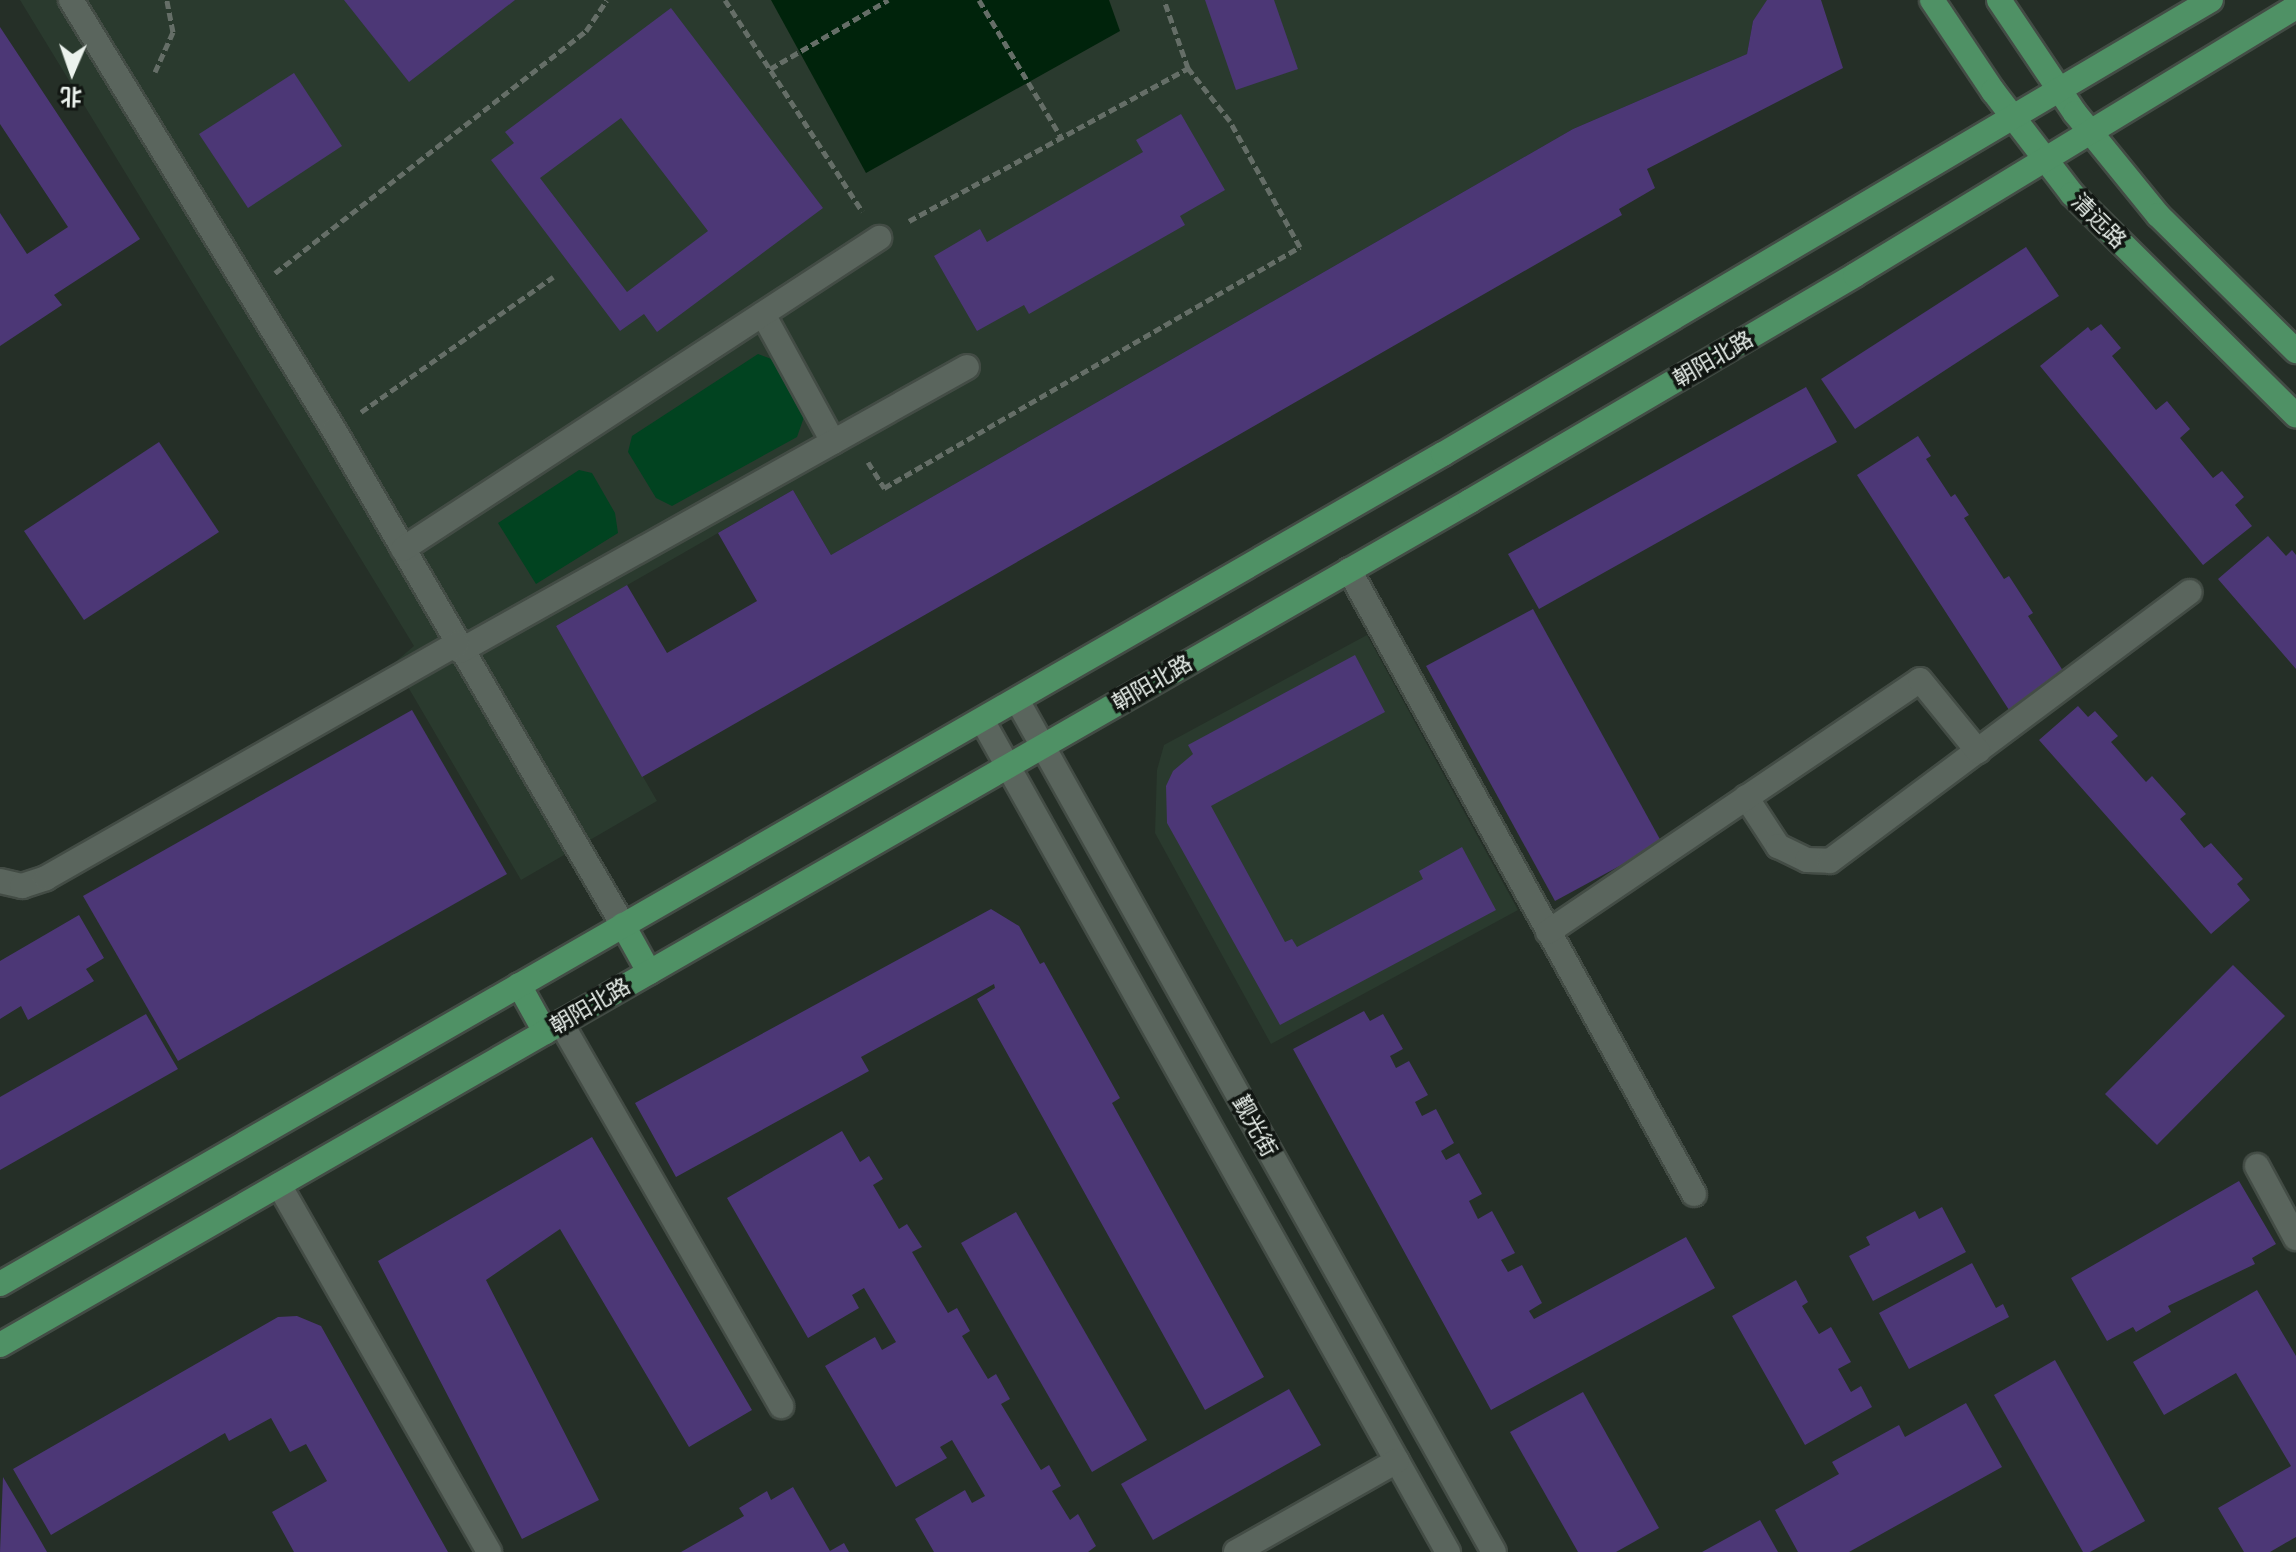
<!DOCTYPE html>
<meta charset="utf-8">
<style>
body{margin:0}
#map{position:relative;width:2296px;height:1552px;overflow:hidden;background:#252f27;font-family:Roboto,"Noto Sans SC",sans-serif}
div>[style]{position:absolute}
.built>*{inset:0;background:#2a3a2e}
.green>*{inset:0;background:#014320}
.water>*{inset:0;background:#00230b}
.building>*{inset:0;background:#4c3776}
.path>*{height:5px;margin-top:-2.5px;transform-origin:0;background:repeating-linear-gradient(90deg,#656e67 0 8px,transparent 0 12px)}
.roads{filter:drop-shadow(2px 0 #434c45) drop-shadow(-2px 0 #434c45) drop-shadow(0 2px #434c45) drop-shadow(0 -2px #434c45)}
.minor>*{height:24px;margin:-12px;padding:0 12px;transform-origin:12px;border-radius:12px;background:#5a655d}
.major>*{height:24px;margin:-12px;padding:0 12px;transform-origin:12px;border-radius:12px;background:#4f9165}
span{translate:-50% -50%;white-space:nowrap;text-align:center;line-height:1.15;-webkit-text-stroke:7px #111612;paint-order:stroke}
.street-label{font-size:22px;color:#ebf2ed}
.north{position:absolute;left:32px;top:32px;width:80px;height:80px;-webkit-text-stroke:6px #111612;paint-order:stroke;rotate:182deg;font-size:22px;font-weight:700;line-height:32px;text-align:center;color:#ebf2ed}
.north::after{content:'';display:block;margin:auto;width:28px;height:36px;background:#ebf2ed;clip-path:polygon(50% 0,100% 100%,50% 72%,0 100%)}
</style>
<div id="map">
<div class="built">
<div style="clip-path:polygon(20px 0,1767px 0,1768px 1px,1753px 21px,1747px 54px,1573px 129px,831px 555px,793px 490px,556px 626px,657px 801px,521px 880px,394px 663px,414px 646px)"></div>
<div style="clip-path:polygon(1367px 635px,1518px 910px,1271px 1044px,1155px 833px,1157px 770px,1164px 745px)"></div>
</div>
<div class="green">
<div style="clip-path:polygon(758px 354px,774px 360px,804px 417px,797px 437px,672px 506px,656px 498px,628px 452px,632px 436px)"></div>
<div style="clip-path:polygon(579px 470px,592px 473px,615px 513px,618px 533px,536px 584px,498px 523px)"></div>
</div>
<div class="water">
<div style="clip-path:polygon(771px 0,1109px 0,1120px 31px,866px 173px)"></div>
</div>
<div class="building">
<div style="clip-path:polygon(344px 0,515px 0,409px 82px)"></div>
<div style="clip-path:polygon(1205px 0,1274px 0,1298px 69px,1236px 90px)"></div>
<div style="clip-path:polygon(1767px 0,1821px 0,1843px 68px,1647px 169px,1655px 188px,1619px 209px,1622px 215px,642px 777px,556px 626px,627px 585px,667px 653px,757px 601px,718px 533px,793px 490px,831px 555px,1573px 129px,1747px 54px,1753px 21px)"></div>
<div style="clip-path:polygon(evenodd,671px 8px,823px 208px,657px 332px,644px 314px,620px 331px,491px 160px,514px 143px,505px 132px,671px 8px,621px 118px,708px 231px,627px 292px,540px 178px,621px 118px)"></div>
<div style="clip-path:polygon(0 27px,140px 239px,54px 295px,62px 305px,0 346px,0 213px,27px 254px,68px 227px,0 124px)"></div>
<div style="clip-path:polygon(294px 73px,342px 146px,248px 208px,199px 134px)"></div>
<div style="clip-path:polygon(1181px 114px,1225px 190px,1180px 216px,1185px 225px,1029px 314px,1024px 305px,977px 331px,934px 256px,980px 229px,987px 242px,1143px 152px,1136px 140px)"></div>
<div style="clip-path:polygon(2026px 247px,2059px 296px,1855px 429px,1821px 379px)"></div>
<div style="clip-path:polygon(2101px 324px,2121px 348px,2112px 356px,2156px 410px,2167px 401px,2190px 429px,2180px 438px,2213px 478px,2222px 471px,2244px 497px,2235px 505px,2252px 526px,2203px 565px,2040px 366px,2088px 327px,2091px 331px)"></div>
<div style="clip-path:polygon(1806px 387px,1837px 442px,1539px 609px,1508px 554px)"></div>
<div style="clip-path:polygon(1918px 436px,1931px 456px,1926px 459px,1951px 497px,1955px 494px,1969px 515px,1964px 518px,2004px 579px,2009px 576px,2033px 613px,2028px 616px,2065px 674px,2009px 710px,1857px 475px)"></div>
<div style="clip-path:polygon(159px 442px,219px 532px,84px 620px,24px 531px)"></div>
<div style="clip-path:polygon(2268px 536px,2286px 556px,2292px 550px,2296px 555px,2296px 669px,2218px 579px)"></div>
<div style="clip-path:polygon(1533px 609px,1662px 843px,1555px 901px,1426px 666px)"></div>
<div style="clip-path:polygon(1355px 655px,1385px 712px,1211px 806px,1285px 942px,1292px 939px,1297px 947px,1423px 879px,1419px 871px,1462px 847px,1496px 910px,1280px 1025px,1167px 823px,1166px 786px,1173px 771px,1193px 754px,1188px 745px)"></div>
<div style="clip-path:polygon(2078px 706px,2088px 717px,2095px 711px,2118px 736px,2111px 742px,2146px 782px,2152px 776px,2186px 814px,2180px 819px,2204px 848px,2211px 843px,2243px 879px,2237px 884px,2250px 900px,2211px 934px,2039px 740px)"></div>
<div style="clip-path:polygon(412px 710px,507px 874px,178px 1061px,83px 896px)"></div>
<div style="clip-path:polygon(991px 909px,1019px 926px,1040px 964px,1044px 962px,1120px 1098px,1112px 1103px,1264px 1377px,1205px 1410px,977px 999px,995px 988px,994px 984px,861px 1057px,869px 1071px,676px 1177px,635px 1103px)"></div>
<div style="clip-path:polygon(79px 915px,104px 958px,86px 969px,94px 981px,28px 1020px,21px 1006px,0 1019px,0 961px)"></div>
<div style="clip-path:polygon(2233px 965px,2285px 1016px,2157px 1145px,2105px 1094px)"></div>
<div style="clip-path:polygon(1364px 1011px,1370px 1021px,1383px 1014px,1403px 1049px,1390px 1056px,1396px 1068px,1409px 1061px,1428px 1095px,1415px 1102px,1422px 1116px,1436px 1109px,1454px 1143px,1441px 1151px,1446px 1160px,1459px 1153px,1482px 1194px,1469px 1201px,1478px 1219px,1492px 1211px,1515px 1253px,1501px 1260px,1508px 1272px,1522px 1265px,1542px 1303px,1529px 1311px,1534px 1319px,1686px 1237px,1715px 1288px,1491px 1410px,1293px 1049px)"></div>
<div style="clip-path:polygon(146px 1014px,178px 1069px,0 1170px,0 1097px)"></div>
<div style="clip-path:polygon(842px 1131px,860px 1162px,869px 1156px,883px 1179px,873px 1185px,899px 1229px,907px 1224px,922px 1247px,912px 1252px,948px 1313px,957px 1308px,970px 1331px,962px 1336px,988px 1379px,996px 1374px,1010px 1399px,1001px 1404px,1041px 1470px,1049px 1465px,1061px 1486px,1052px 1491px,1070px 1520px,1078px 1514px,1096px 1546px,1088px 1552px,934px 1552px,915px 1519px,965px 1490px,972px 1503px,985px 1496px,952px 1440px,940px 1447px,947px 1458px,896px 1487px,825px 1366px,875px 1337px,882px 1350px,896px 1342px,864px 1288px,852px 1295px,859px 1308px,808px 1338px,727px 1198px)"></div>
<div style="clip-path:polygon(592px 1137px,752px 1410px,689px 1447px,560px 1229px,486px 1280px,599px 1500px,522px 1539px,378px 1261px)"></div>
<div style="clip-path:polygon(2239px 1181px,2276px 1244px,2252px 1258px,2255px 1264px,2168px 1306px,2171px 1312px,2136px 1332px,2133px 1327px,2107px 1341px,2071px 1278px)"></div>
<div style="clip-path:polygon(1942px 1207px,1966px 1252px,1873px 1301px,1849px 1256px,1870px 1245px,1866px 1237px,1915px 1211px,1919px 1219px)"></div>
<div style="clip-path:polygon(1016px 1212px,1147px 1440px,1092px 1472px,961px 1243px)"></div>
<div style="clip-path:polygon(1972px 1263px,1996px 1308px,2003px 1304px,2009px 1317px,1909px 1369px,1879px 1313px)"></div>
<div style="clip-path:polygon(1796px 1280px,1808px 1302px,1802px 1306px,1819px 1334px,1831px 1327px,1851px 1362px,1838px 1369px,1851px 1392px,1861px 1386px,1872px 1407px,1805px 1445px,1732px 1316px)"></div>
<div style="clip-path:polygon(2257px 1290px,2296px 1356px,2296px 1537px,2270px 1552px,2244px 1552px,2218px 1508px,2291px 1466px,2236px 1373px,2164px 1415px,2133px 1362px)"></div>
<div style="clip-path:polygon(297px 1316px,321px 1326px,448px 1552px,294px 1552px,272px 1512px,327px 1481px,306px 1444px,290px 1452px,271px 1418px,229px 1441px,225px 1433px,51px 1535px,13px 1469px,278px 1317px)"></div>
<div style="clip-path:polygon(2055px 1360px,2145px 1521px,2090px 1552px,2083px 1552px,1994px 1395px)"></div>
<div style="clip-path:polygon(1289px 1389px,1321px 1445px,1153px 1540px,1121px 1484px)"></div>
<div style="clip-path:polygon(1583px 1392px,1659px 1528px,1616px 1552px,1578px 1552px,1510px 1432px)"></div>
<div style="clip-path:polygon(1966px 1403px,2002px 1467px,1849px 1552px,1798px 1552px,1775px 1510px,1839px 1474px,1832px 1462px,1899px 1425px,1905px 1437px)"></div>
<div style="clip-path:polygon(3px 1477px,35px 1531px,47px 1552px,0 1552px)"></div>
<div style="clip-path:polygon(793px 1487px,830px 1551px,844px 1543px,849px 1552px,681px 1552px,744px 1516px,739px 1508px,767px 1491px,771px 1500px)"></div>
<div style="clip-path:polygon(1760px 1520px,1778px 1552px,1702px 1552px)"></div>
</div>
<div class="path">
<div style="left:725px;top:0;width:252px;rotate:57deg"></div>
<div style="left:979px;top:0;width:160px;rotate:59.1deg"></div>
<div style="left:770px;top:69px;width:137px;rotate:-30.3deg"></div>
<div style="left:155px;top:72px;width:44px;rotate:-65.8deg"></div>
<div style="left:173px;top:32px;width:33px;rotate:-101deg"></div>
<div style="left:909px;top:221px;width:318px;rotate:-28.7deg"></div>
<div style="left:275px;top:273px;width:394px;rotate:-37.9deg"></div>
<div style="left:586px;top:31px;width:37px;rotate:-56deg"></div>
<div style="left:361px;top:412px;width:235px;rotate:-35.1deg"></div>
<div style="left:868px;top:462px;width:31px;rotate:58deg"></div>
<div style="left:884px;top:488px;width:481px;rotate:-30.1deg"></div>
<div style="left:1300px;top:247px;width:144px;rotate:-119.1deg"></div>
<div style="left:1230px;top:121px;width:68px;rotate:-128.4deg"></div>
<div style="left:1188px;top:68px;width:72px;rotate:-109.4deg"></div>
</div>
<div class="roads">
<div class="minor">
<div style="left:71px;top:0;width:504px;rotate:58.55deg"></div>
<div style="left:334px;top:430px;width:573px;rotate:59.72deg"></div>
<div style="left:763px;top:314px;width:146px;rotate:61.3deg"></div>
<div style="left:403px;top:549px;width:569px;rotate:-33.16deg"></div>
<div style="left:1349px;top:570px;width:713px;rotate:61.06deg"></div>
<div style="left:460px;top:651px;width:581px;rotate:-29.26deg"></div>
<div style="left:1017px;top:700px;width:976px;rotate:60.76deg"></div>
<div style="left:982px;top:720px;width:954px;rotate:60.75deg"></div>
<div style="left:1746px;top:797px;width:59px;rotate:56.9deg"></div>
<div style="left:1778px;top:846px;width:32px;rotate:26deg"></div>
<div style="left:1807px;top:860px;width:23px;rotate:2deg"></div>
<div style="left:1830px;top:861px;width:449px;rotate:-36.8deg"></div>
<div style="left:0;top:881px;width:23px;rotate:13deg"></div>
<div style="left:22px;top:886px;width:25px;rotate:-18deg"></div>
<div style="left:46px;top:878px;width:473px;rotate:-29.7deg"></div>
<div style="left:1548px;top:932px;width:449px;rotate:-34.1deg"></div>
<div style="left:1920px;top:680px;width:92px;rotate:50.8deg"></div>
<div style="left:561px;top:1023px;width:442px;rotate:60.1deg"></div>
<div style="left:2257px;top:1166px;width:82px;rotate:61.6deg"></div>
<div style="left:279px;top:1185px;width:423px;rotate:60.2deg"></div>
<div style="left:1236px;top:1552px;width:185px;rotate:-29.5deg"></div>
</div>
<div class="major">
<div style="left:1932px;top:0;width:110px;rotate:56.2deg"></div>
<div style="left:1993px;top:91px;width:130px;rotate:52.5deg"></div>
<div style="left:2072px;top:194px;width:315px;rotate:44.7deg"></div>
<div style="left:1999px;top:0;width:136px;rotate:56.1deg"></div>
<div style="left:2075px;top:113px;width:132px;rotate:50.9deg"></div>
<div style="left:2158px;top:215px;width:194px;rotate:44.6deg"></div>
<div style="left:623px;top:925px;width:54px;rotate:61deg"></div>
<div style="left:519px;top:985px;width:54px;rotate:61deg"></div>
<div style="left:0;top:1284px;width:1665px;rotate:-29.91deg"></div>
<div style="left:1443px;top:454px;width:892px;rotate:-30.59deg"></div>
<div style="left:0;top:1345px;width:1695px;rotate:-29.86deg"></div>
<div style="left:1470px;top:501px;width:446px;rotate:-30.4deg"></div>
<div style="left:1855px;top:275px;width:516px;rotate:-31.29deg"></div>
</div>
</div>
<div class="street-label">
<span style="left:2099px;top:221px;rotate:45deg">清远路</span>
<span style="left:1713px;top:359px;rotate:-30deg">朝阳北路</span>
<span style="left:1152px;top:683px;rotate:-30deg">朝阳北路</span>
<span style="left:590px;top:1006px;rotate:-30deg">朝阳北路</span>
<span style="left:1255px;top:1126px;rotate:61deg">觐光街</span>
</div>
<div class="north">北</div>
</div>
